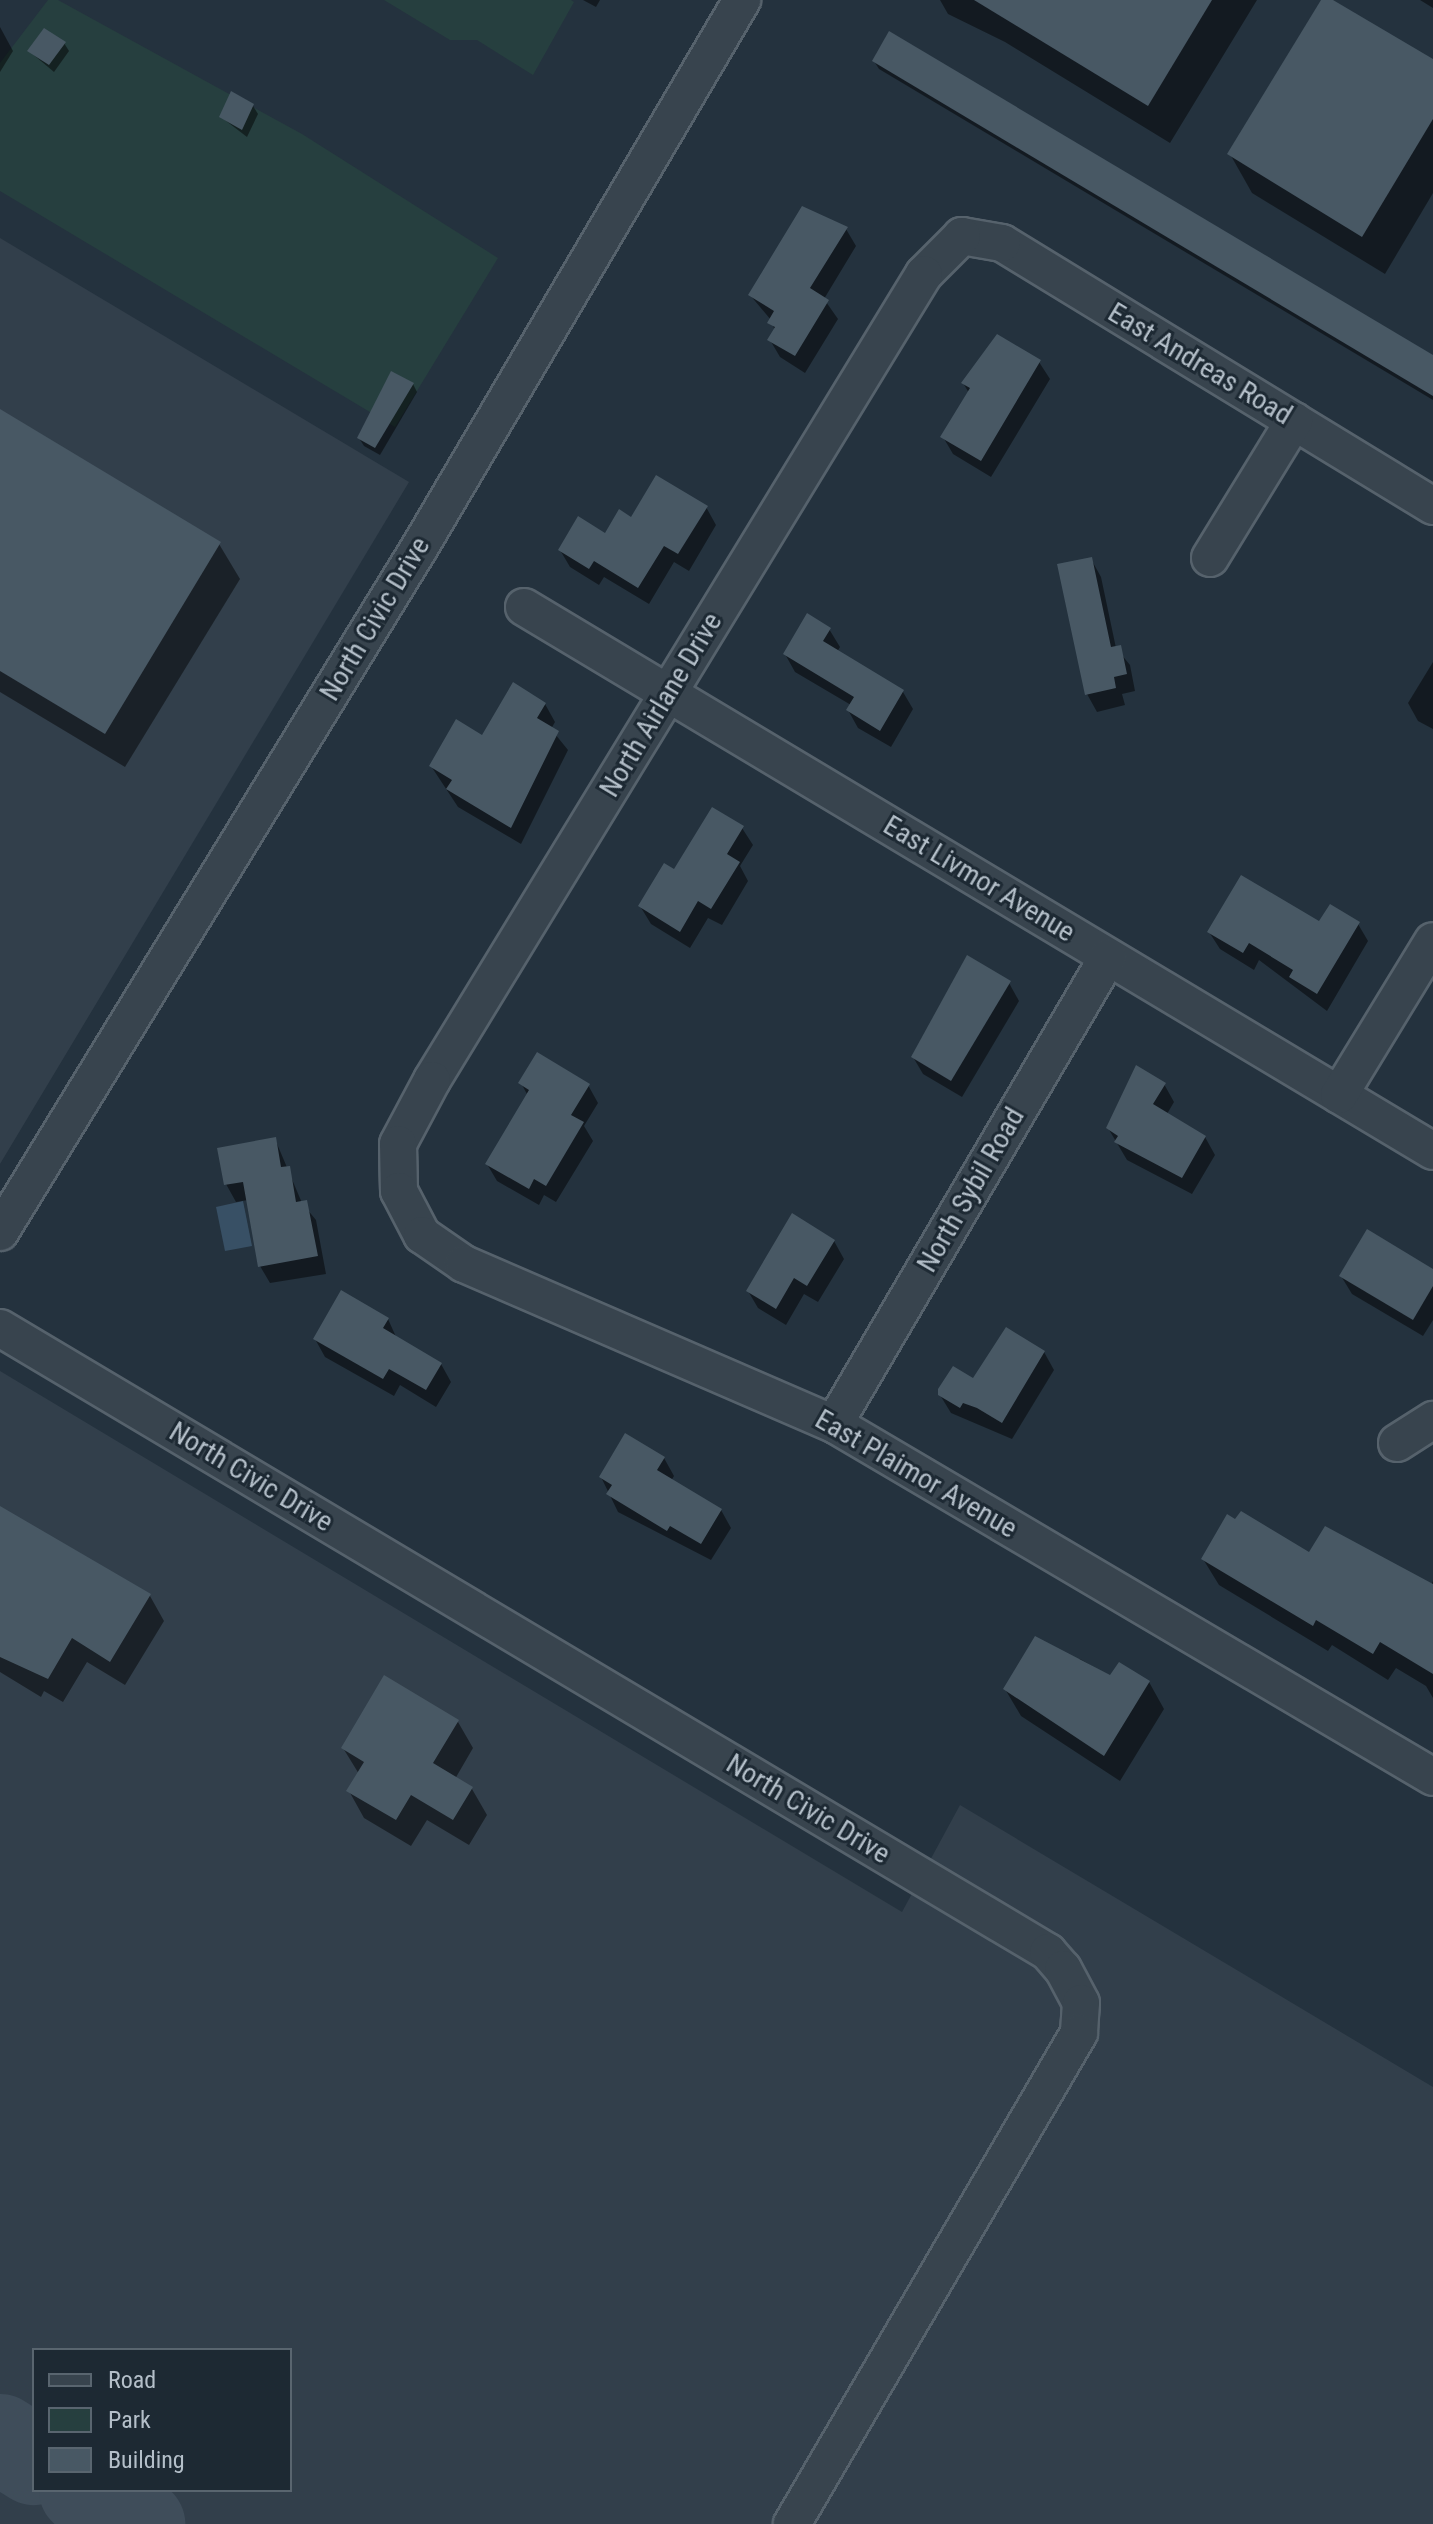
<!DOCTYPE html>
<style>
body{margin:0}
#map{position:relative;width:1433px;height:2524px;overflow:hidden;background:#24323e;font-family:"Roboto Condensed",sans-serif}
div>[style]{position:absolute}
.airport>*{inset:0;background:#323f4b}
.green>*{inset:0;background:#263f3f}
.water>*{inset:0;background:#385065}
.shadow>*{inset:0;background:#0007}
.taxiway>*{height:90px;margin:-45px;padding:0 45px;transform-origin:45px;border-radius:45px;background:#3f4d5a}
.building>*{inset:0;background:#485864}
.roads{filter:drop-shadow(2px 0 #56626c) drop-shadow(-2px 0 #56626c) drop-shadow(0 2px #56626c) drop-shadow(0 -2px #56626c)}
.minor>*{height:36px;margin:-18px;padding:0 18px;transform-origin:18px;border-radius:18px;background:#38444e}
span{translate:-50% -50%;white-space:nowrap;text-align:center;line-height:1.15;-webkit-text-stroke:6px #1d2933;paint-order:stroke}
.street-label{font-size:28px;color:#b4bfc9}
.legend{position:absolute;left:32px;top:2348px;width:260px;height:144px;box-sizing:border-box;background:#1d2933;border:2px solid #59656f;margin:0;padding:10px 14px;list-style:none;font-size:24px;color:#b4bfc9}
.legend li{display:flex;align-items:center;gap:16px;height:40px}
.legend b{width:40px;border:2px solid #59656f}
</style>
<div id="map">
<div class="airport">
<div style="clip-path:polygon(0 238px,409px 482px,0 1164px)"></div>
<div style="clip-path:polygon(evenodd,0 1371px,902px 1912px,960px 1805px,1433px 2087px,1433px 2524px,0 2524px,0 1371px,34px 2350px,290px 2350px,290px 2490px,34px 2490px,34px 2350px)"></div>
</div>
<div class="green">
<div style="clip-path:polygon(48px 0,58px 0,302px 134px,498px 258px,395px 427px,0 191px,0 63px)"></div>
<div style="clip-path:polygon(384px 0,571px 0,574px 2px,533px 75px,477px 40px,450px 40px)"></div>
</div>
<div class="water">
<div style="clip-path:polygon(243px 1201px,252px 1246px,225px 1251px,216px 1207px)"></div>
</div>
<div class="shadow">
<div style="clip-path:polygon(583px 0,600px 0,596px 7px)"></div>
<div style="clip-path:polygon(940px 0,1257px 0,1170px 143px,1005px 42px,948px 14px)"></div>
<div style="clip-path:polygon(1323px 0,1433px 62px,1433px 193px,1385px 274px,1252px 193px,1230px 154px)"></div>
<div style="clip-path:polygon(1420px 0,1433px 0,1433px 8px)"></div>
<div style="clip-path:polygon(0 27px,13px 51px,0 72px)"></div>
<div style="clip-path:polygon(64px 43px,69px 51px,54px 72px,29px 51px)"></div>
<div style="clip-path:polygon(874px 61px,1433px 358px,1433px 400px,879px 69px)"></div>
<div style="clip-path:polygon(253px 106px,258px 114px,247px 137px,221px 117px)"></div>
<div style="clip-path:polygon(846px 229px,856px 246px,824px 299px,838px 319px,805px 373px,780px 357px,770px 340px,775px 331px,771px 320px,750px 295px)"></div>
<div style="clip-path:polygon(1039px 362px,1050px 379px,991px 477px,953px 454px,943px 437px,969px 393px,963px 383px)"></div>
<div style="clip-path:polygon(413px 384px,417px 392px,380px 455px,364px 446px,359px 438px)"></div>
<div style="clip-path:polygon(0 411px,219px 544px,240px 579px,125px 767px,0 692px)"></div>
<div style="clip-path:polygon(706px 507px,716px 525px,689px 571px,674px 562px,649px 604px,604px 577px,599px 585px,570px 567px,560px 550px,605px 535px,632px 520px)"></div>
<div style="clip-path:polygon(1091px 559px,1101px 577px,1116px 648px,1130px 665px,1135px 691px,1122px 694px,1125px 705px,1097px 712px,1087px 694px)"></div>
<div style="clip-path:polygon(829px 629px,840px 647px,837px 652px,903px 692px,913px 709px,891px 747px,858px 728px,848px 710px,851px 705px,795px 672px,785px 654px)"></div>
<div style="clip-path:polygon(1433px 662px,1433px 729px,1418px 721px,1408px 703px)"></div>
<div style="clip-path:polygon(545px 704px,555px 722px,551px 729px,568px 750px,521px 844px,458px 807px,431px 766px)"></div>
<div style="clip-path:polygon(742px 828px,753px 845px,740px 866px,748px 881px,722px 925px,708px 918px,690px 948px,651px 924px,640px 906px)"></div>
<div style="clip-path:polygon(1358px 924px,1368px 941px,1327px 1011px,1259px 960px,1254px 970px,1220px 949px,1209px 932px)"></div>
<div style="clip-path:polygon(1009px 983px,1019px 1001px,962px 1097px,923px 1074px,913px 1057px)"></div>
<div style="clip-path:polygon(521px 1083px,588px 1085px,598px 1103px,584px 1126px,593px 1141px,556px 1202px,544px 1195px,539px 1205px,497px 1181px,487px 1164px,528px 1096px)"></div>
<div style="clip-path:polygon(1164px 1084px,1174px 1102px,1167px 1114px,1205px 1137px,1215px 1155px,1192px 1194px,1127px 1160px,1108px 1128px)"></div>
<div style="clip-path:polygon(275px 1139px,302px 1203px,316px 1220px,326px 1274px,270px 1283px,260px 1266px,248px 1200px,236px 1202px,226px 1184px)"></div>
<div style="clip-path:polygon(834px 1241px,844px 1259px,818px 1302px,804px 1294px,786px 1325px,758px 1308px,748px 1291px)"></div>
<div style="clip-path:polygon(1433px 1271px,1433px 1320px,1423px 1336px,1352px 1294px,1341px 1276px)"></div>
<div style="clip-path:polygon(388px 1319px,397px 1339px,441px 1364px,451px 1382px,436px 1407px,400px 1385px,394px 1396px,325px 1357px,315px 1339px)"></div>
<div style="clip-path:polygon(1044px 1352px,1054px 1370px,1012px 1439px,951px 1413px,940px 1395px)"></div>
<div style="clip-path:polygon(664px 1458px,674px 1476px,671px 1481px,721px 1510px,731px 1528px,711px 1560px,618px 1512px,601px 1477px)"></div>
<div style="clip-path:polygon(0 1508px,150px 1596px,164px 1621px,125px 1685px,87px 1662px,63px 1702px,44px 1691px,41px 1697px,0 1672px)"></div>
<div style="clip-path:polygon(1310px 1555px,1431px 1585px,1433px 1581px,1433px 1698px,1426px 1686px,1396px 1668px,1388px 1680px,1332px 1645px,1328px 1651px,1219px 1585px,1203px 1559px)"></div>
<div style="clip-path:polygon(1080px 1659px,1111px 1677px,1149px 1682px,1164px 1709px,1120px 1781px,1021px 1716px,1005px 1689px)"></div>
<div style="clip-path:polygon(458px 1722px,473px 1748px,455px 1779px,472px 1789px,487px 1815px,469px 1845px,427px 1820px,411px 1846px,364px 1818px,349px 1791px,359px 1774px,343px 1748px)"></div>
</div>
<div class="taxiway">
<div style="left:0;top:2439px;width:40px;rotate:32deg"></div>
<div style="left:84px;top:2490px;width:66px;rotate:31.3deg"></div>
</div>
<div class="building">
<div style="clip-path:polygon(974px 0,1212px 0,1148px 106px)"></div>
<div style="clip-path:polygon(1321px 0,1333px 0,1433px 59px,1433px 119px,1362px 237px,1227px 154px)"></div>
<div style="clip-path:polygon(44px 28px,66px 42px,49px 65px,27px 51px)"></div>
<div style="clip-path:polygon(889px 31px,1433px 355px,1433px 396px,872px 61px)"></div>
<div style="clip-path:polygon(231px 91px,254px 104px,242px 130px,219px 117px)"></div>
<div style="clip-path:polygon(802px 206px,848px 227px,810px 288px,829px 300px,795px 356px,767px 340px,775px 327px,767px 323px,774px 311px,748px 295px)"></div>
<div style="clip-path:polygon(997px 334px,1041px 360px,981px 461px,940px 437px,970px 388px,961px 383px)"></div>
<div style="clip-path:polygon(391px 371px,414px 383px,375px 448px,357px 438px)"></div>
<div style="clip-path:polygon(0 409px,221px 542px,105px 734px,0 671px)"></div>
<div style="clip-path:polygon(656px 475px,708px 506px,678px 554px,664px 546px,638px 588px,594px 561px,589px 569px,558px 550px,578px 516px,605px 533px,619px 509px,631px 517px)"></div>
<div style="clip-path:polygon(1092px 557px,1111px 647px,1121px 645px,1127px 674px,1114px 677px,1116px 688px,1085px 695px,1057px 564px)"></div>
<div style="clip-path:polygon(807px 613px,831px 628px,823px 641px,904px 690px,880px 731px,846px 710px,854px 697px,783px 654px)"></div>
<div style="clip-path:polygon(513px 682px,546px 703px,537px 718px,559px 731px,511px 828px,446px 789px,452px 780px,429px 766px,456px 719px,482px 735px)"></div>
<div style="clip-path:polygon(712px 807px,744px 826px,727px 854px,740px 862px,711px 909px,698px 901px,680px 932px,638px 906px,664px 863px,674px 869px)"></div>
<div style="clip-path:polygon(1241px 875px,1319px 921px,1330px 904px,1360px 922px,1317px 994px,1289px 977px,1293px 970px,1249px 943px,1243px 953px,1207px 932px)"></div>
<div style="clip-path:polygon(967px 955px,1011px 981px,951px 1081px,911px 1057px)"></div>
<div style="clip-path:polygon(537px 1052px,590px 1084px,571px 1115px,584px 1122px,546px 1186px,534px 1179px,529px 1189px,485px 1164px,529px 1090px,518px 1083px)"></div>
<div style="clip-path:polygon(1136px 1065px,1166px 1083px,1153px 1104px,1206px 1136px,1182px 1178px,1114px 1142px,1118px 1136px,1106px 1128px)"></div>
<div style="clip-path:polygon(276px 1137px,281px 1167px,290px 1166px,296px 1202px,307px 1200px,318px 1256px,258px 1267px,243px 1182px,224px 1185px,217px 1148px)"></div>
<div style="clip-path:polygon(792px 1213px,835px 1240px,807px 1286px,794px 1278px,776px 1309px,746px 1291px)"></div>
<div style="clip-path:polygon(1367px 1229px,1433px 1269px,1433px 1286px,1413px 1320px,1339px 1276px)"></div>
<div style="clip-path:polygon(341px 1290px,389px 1318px,383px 1328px,442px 1363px,426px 1390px,389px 1369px,383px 1379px,313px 1339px)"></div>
<div style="clip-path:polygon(1006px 1327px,1045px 1351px,1002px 1423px,977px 1408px,963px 1403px,960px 1408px,938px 1395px,938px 1389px,953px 1366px,973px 1378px)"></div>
<div style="clip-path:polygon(625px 1433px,665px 1457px,657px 1470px,722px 1509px,701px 1544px,670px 1526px,667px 1531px,606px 1494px,612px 1485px,599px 1477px)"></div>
<div style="clip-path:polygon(0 1506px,151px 1594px,110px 1662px,72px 1638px,48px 1679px,0 1657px)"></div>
<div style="clip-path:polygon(1241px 1511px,1309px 1552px,1325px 1526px,1433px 1584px,1433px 1674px,1380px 1642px,1373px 1654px,1316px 1620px,1313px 1626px,1201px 1559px,1227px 1514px,1235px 1519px)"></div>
<div style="clip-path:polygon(1035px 1636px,1110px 1675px,1119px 1662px,1150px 1681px,1104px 1756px,1003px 1689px)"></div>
<div style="clip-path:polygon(384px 1675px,459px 1720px,433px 1763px,473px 1787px,453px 1820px,411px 1795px,396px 1820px,346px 1791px,364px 1762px,341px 1748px)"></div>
</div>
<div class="roads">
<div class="minor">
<div style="left:1433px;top:506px;width:505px;rotate:-148.61deg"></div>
<div style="left:1002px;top:243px;width:41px;rotate:-170.1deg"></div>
<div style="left:962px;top:236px;width:54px;rotate:135deg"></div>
<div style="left:924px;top:274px;width:944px;rotate:121.4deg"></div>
<div style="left:432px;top:1080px;width:72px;rotate:118deg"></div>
<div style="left:398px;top:1144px;width:47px;rotate:88.8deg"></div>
<div style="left:399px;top:1191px;width:50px;rotate:62.4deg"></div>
<div style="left:422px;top:1235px;width:51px;rotate:34.6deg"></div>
<div style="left:464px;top:1264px;width:403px;rotate:23.4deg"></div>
<div style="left:834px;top:1424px;width:695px;rotate:30.51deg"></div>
<div style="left:1210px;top:558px;width:161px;rotate:-58.5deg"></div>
<div style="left:524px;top:607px;width:1059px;rotate:30.9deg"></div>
<div style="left:1339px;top:1095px;width:180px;rotate:-58.6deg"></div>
<div style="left:0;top:1232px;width:806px;rotate:-58.5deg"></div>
<div style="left:421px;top:545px;width:633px;rotate:-59.5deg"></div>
<div style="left:0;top:1328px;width:1220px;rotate:30.77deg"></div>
<div style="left:1048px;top:1952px;width:23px;rotate:49deg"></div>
<div style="left:1063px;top:1969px;width:38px;rotate:62deg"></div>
<div style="left:1081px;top:2003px;width:30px;rotate:94deg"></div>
<div style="left:1079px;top:2033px;width:569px;rotate:120.31deg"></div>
<div style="left:834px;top:1424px;width:541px;rotate:-59.6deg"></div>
<div style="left:1397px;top:1443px;width:43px;rotate:-32.6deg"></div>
</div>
</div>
<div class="street-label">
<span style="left:1200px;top:364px;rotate:31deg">East Andreas Road</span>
<span style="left:375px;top:619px;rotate:-59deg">North Civic Drive</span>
<span style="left:661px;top:705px;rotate:-59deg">North Airlane Drive</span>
<span style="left:979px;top:879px;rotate:31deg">East Livmor Avenue</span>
<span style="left:971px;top:1190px;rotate:-60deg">North Sybil Road</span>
<span style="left:916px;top:1474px;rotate:30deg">East Plaimor Avenue</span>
<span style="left:251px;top:1477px;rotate:31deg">North Civic Drive</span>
<span style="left:808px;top:1809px;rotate:31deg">North Civic Drive</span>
</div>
<ul class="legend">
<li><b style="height:10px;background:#38444e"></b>Road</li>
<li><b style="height:22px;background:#263f3f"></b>Park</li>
<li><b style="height:22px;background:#485864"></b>Building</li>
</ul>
</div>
